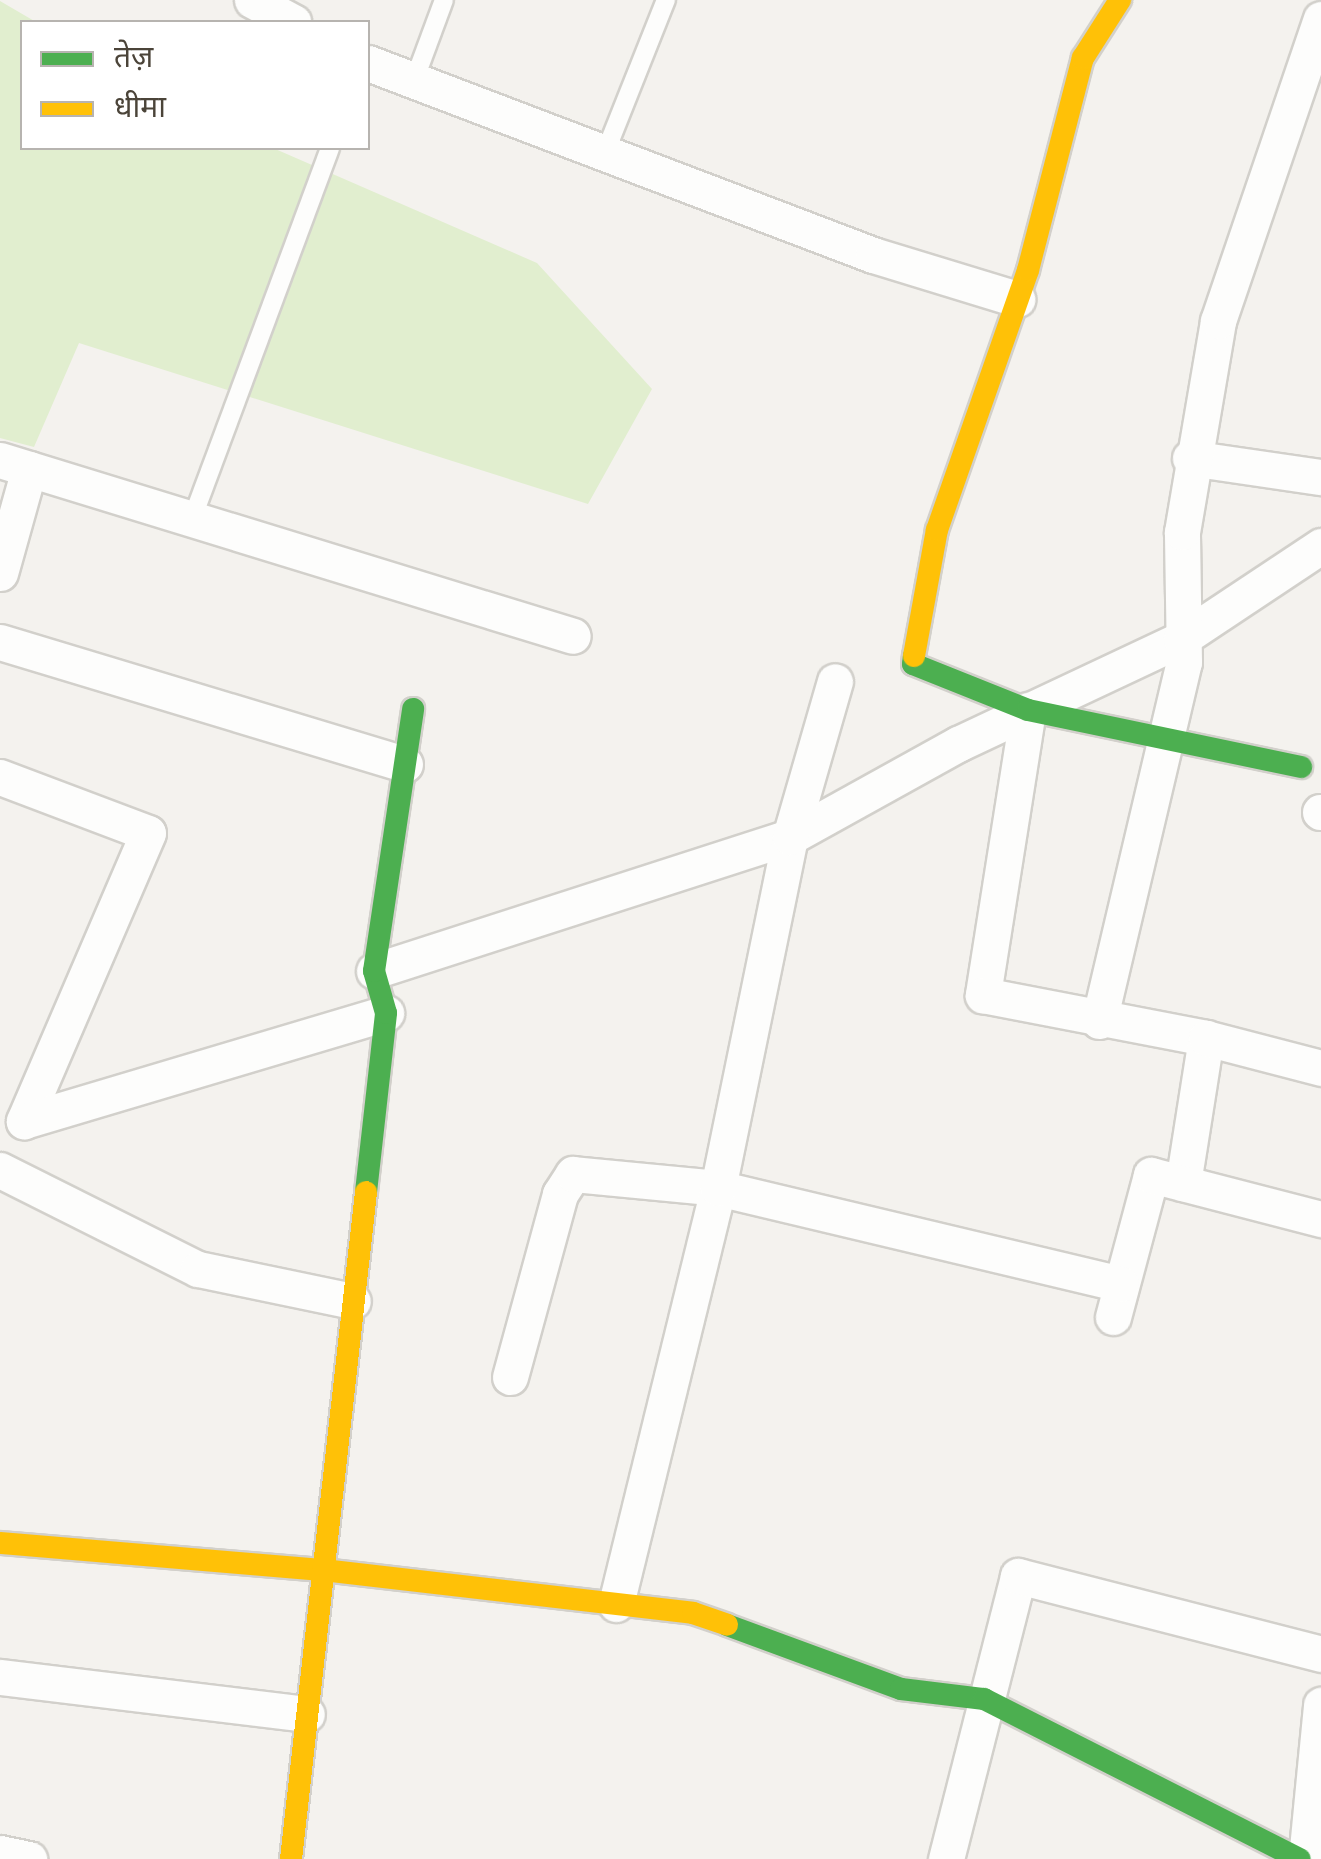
<!DOCTYPE html>
<meta charset="utf-8">
<style>
body{margin:0}
#map{position:relative;width:1321px;height:1859px;overflow:hidden;background:#f4f2ee;font-family:Karla,"Noto Sans Devanagari",sans-serif}
div>[style]{position:absolute}
.green>*{inset:0;background:#e1eecf}
.roads{filter:drop-shadow(2px 0 #d2d0cb) drop-shadow(-2px 0 #d2d0cb) drop-shadow(0 2px #d2d0cb) drop-shadow(0 -2px #d2d0cb)}
.lane>*{height:18px;margin:-9px;padding:0 9px;transform-origin:9px;border-radius:9px;background:#fdfdfc}
.street>*{height:35px;margin:-17.5px;padding:0 17.5px;transform-origin:17.5px;border-radius:17.5px;background:#fdfdfc}
.fast>*{height:22px;margin:-11px;padding:0 11px;transform-origin:11px;border-radius:11px;background:#4caf50}
.slow>*{height:22px;margin:-11px;padding:0 11px;transform-origin:11px;border-radius:11px;background:#ffc107}
span{translate:-50% -50%;white-space:nowrap;text-align:center;line-height:1.15;-webkit-text-stroke:10px #fff;paint-order:stroke}
.legend{position:absolute;left:20px;top:20px;width:350px;height:130px;box-sizing:border-box;background:#fff;border:2px solid #b7b4b0;margin:0;padding:12px 18px;list-style:none;font-size:30px;color:#4b4439}
.legend li{display:flex;align-items:center;gap:20px;height:50px}
.legend b{width:50px;border:2px solid #b7b4b0}
</style>
<div id="map">
<div class="green">
<div style="clip-path:polygon(0 1px,36px 22px,22px 22px,22px 148px,273px 148px,537px 263px,652px 389px,588px 504px,79px 343px,34px 447px,0 438px)"></div>
</div>
<div class="roads">
<div class="lane">
<div style="left:414px;top:81px;width:86px;rotate:-69.7deg"></div>
<div style="left:605px;top:153px;width:165px;rotate:-68.3deg"></div>
<div style="left:191px;top:522px;width:399px;rotate:-69.6deg"></div>
</div>
<div class="street">
<div style="left:252px;top:0;width:47px;rotate:28.2deg"></div>
<div style="left:368px;top:63px;width:540px;rotate:20.82deg"></div>
<div style="left:873px;top:255px;width:151px;rotate:17deg"></div>
<div style="left:1190px;top:458px;width:132px;rotate:8.3deg"></div>
<div style="left:0;top:460px;width:599px;rotate:17.07deg"></div>
<div style="left:0;top:573px;width:108px;rotate:-74.4deg"></div>
<div style="left:0;top:642px;width:423px;rotate:16.8deg"></div>
<div style="left:1028px;top:710px;width:289px;rotate:99deg"></div>
<div style="left:983px;top:995px;width:227px;rotate:10.9deg"></div>
<div style="left:1206px;top:1038px;width:147px;rotate:99deg"></div>
<div style="left:0;top:777px;width:158px;rotate:20.7deg"></div>
<div style="left:148px;top:833px;width:314px;rotate:113.3deg"></div>
<div style="left:24px;top:1121px;width:378px;rotate:-16.6deg"></div>
<div style="left:1320px;top:812px;width:1px"></div>
<div style="left:374px;top:971px;width:437px;rotate:-17.9deg"></div>
<div style="left:790px;top:837px;width:192px;rotate:-29deg"></div>
<div style="left:958px;top:744px;width:246px;rotate:-25.2deg"></div>
<div style="left:1181px;top:639px;width:168px;rotate:-33.6deg"></div>
<div style="left:1099px;top:1021px;width:369px;rotate:-76.7deg"></div>
<div style="left:1184px;top:662px;width:130px;rotate:-90.9deg"></div>
<div style="left:1182px;top:532px;width:214px;rotate:-80.3deg"></div>
<div style="left:1218px;top:321px;width:319px;rotate:-71.2deg"></div>
<div style="left:1206px;top:1038px;width:119px;rotate:14.6deg"></div>
<div style="left:0;top:1170px;width:221px;rotate:26.6deg"></div>
<div style="left:198px;top:1269px;width:158px;rotate:11.7deg"></div>
<div style="left:1113px;top:1317px;width:147px;rotate:-75deg"></div>
<div style="left:1151px;top:1175px;width:176px;rotate:14.5deg"></div>
<div style="left:510px;top:1377px;width:190px;rotate:-74.7deg"></div>
<div style="left:560px;top:1194px;width:24px;rotate:-57deg"></div>
<div style="left:573px;top:1174px;width:146px;rotate:5.5deg"></div>
<div style="left:718px;top:1188px;width:414px;rotate:13.4deg"></div>
<div style="left:616px;top:1604px;width:428px;rotate:-76.2deg"></div>
<div style="left:718px;top:1188px;width:358px;rotate:-78.4deg"></div>
<div style="left:790px;top:837px;width:162px;rotate:-73.9deg"></div>
<div style="left:0;top:1677px;width:309px;rotate:6.9deg"></div>
<div style="left:0;top:1853px;width:30px;rotate:12deg"></div>
<div style="left:946px;top:1859px;width:292px;rotate:-75.7deg"></div>
<div style="left:1018px;top:1576px;width:313px;rotate:14.4deg"></div>
<div style="left:1306px;top:1859px;width:155px;rotate:-84.4deg"></div>
</div>
<div class="fast">
<div style="left:914px;top:656px;width:8px;rotate:97deg"></div>
<div style="left:913px;top:664px;width:124px;rotate:21.8deg"></div>
<div style="left:1028px;top:710px;width:279px;rotate:11.8deg"></div>
<div style="left:366px;top:1192px;width:180px;rotate:-83.6deg"></div>
<div style="left:386px;top:1013px;width:44px;rotate:-105.9deg"></div>
<div style="left:374px;top:971px;width:265px;rotate:-81.5deg"></div>
<div style="left:727px;top:1625px;width:185px;rotate:20.2deg"></div>
<div style="left:901px;top:1689px;width:84px;rotate:6.9deg"></div>
<div style="left:984px;top:1699px;width:354px;rotate:26.9deg"></div>
</div>
<div class="slow">
<div style="left:914px;top:656px;width:128px;rotate:-79.7deg"></div>
<div style="left:937px;top:530px;width:275px;rotate:-70.7deg"></div>
<div style="left:1028px;top:270px;width:219px;rotate:-75.5deg"></div>
<div style="left:1083px;top:58px;width:69px;rotate:-57.5deg"></div>
<div style="left:0;top:1543px;width:324px;rotate:4.8deg"></div>
<div style="left:323px;top:1570px;width:372px;rotate:6.6deg"></div>
<div style="left:693px;top:1613px;width:36px;rotate:19deg"></div>
<div style="left:291px;top:1859px;width:671px;rotate:-83.58deg"></div>
</div>
</div>
<ul class="legend">
<li><b style="height:12px;background:#4caf50"></b>तेज़</li>
<li><b style="height:12px;background:#ffc107"></b>धीमा</li>
</ul>
</div>
